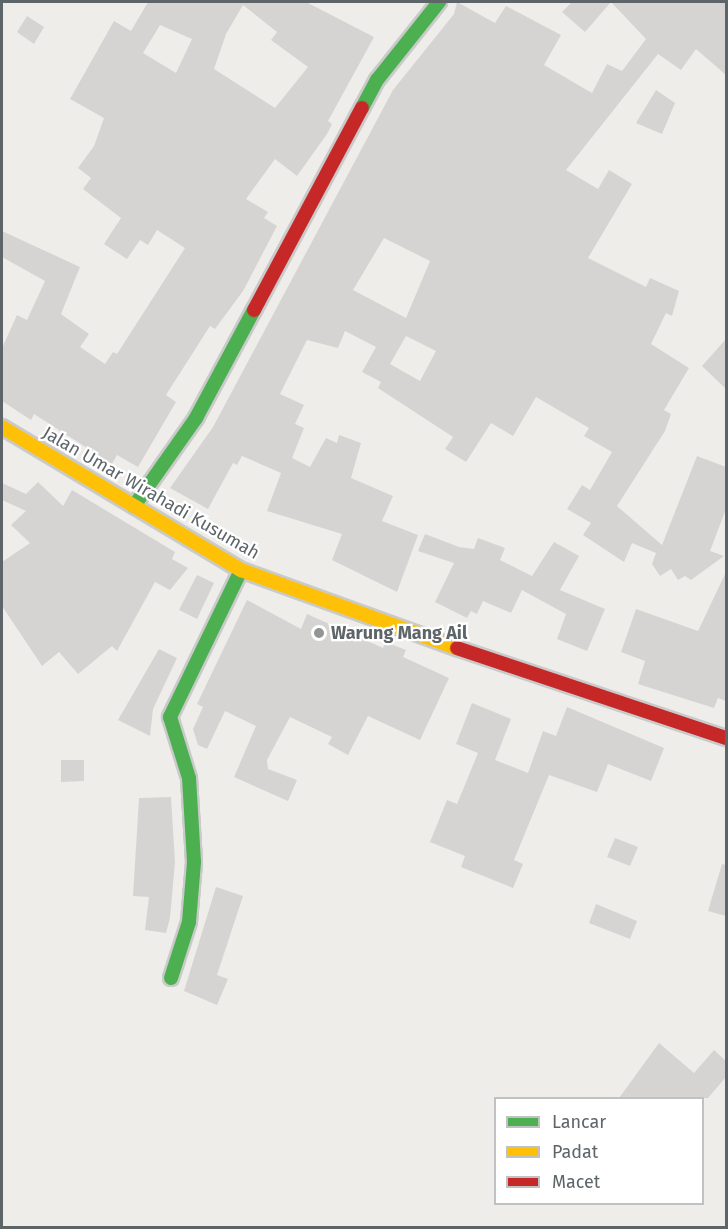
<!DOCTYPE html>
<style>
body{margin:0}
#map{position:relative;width:728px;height:1229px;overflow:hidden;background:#efedea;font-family:"Fira Sans",sans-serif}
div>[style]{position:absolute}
.building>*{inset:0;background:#d6d4d3}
.roads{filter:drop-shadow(2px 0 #c9caca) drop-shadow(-2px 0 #c9caca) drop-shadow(0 2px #c9caca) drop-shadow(0 -2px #c9caca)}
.fast>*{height:14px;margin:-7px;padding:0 7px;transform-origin:7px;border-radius:7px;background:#4caf50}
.slow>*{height:14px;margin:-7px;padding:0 7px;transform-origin:7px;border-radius:7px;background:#ffc107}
.jam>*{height:14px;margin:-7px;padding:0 7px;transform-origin:7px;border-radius:7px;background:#c62828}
.dots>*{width:16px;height:16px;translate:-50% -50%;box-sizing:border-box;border:3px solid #fff;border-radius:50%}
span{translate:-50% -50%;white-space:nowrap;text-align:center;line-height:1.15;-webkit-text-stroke:4.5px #fff;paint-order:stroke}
.street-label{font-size:18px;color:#5e6569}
.poi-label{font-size:18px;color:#5e6569;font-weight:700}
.left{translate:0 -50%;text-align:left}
.frame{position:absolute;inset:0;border:3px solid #5e6569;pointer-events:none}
.legend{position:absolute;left:494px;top:1097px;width:210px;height:108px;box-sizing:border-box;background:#fff;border:2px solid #bfc1c3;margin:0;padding:8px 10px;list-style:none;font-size:18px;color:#5e6569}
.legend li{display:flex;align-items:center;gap:12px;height:30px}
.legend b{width:30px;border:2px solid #bfc1c3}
</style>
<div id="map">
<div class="building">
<div style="clip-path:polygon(evenodd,148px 2px,306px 2px,374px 37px,328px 121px,332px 124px,327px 134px,297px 176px,275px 159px,246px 199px,268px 212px,264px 218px,277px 226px,243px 291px,215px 329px,210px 326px,166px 395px,176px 402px,138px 467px,117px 455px,112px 464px,34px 414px,31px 420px,2px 401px,2px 348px,17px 315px,27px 320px,45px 281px,2px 257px,2px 231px,80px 267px,61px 314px,89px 334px,80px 347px,105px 364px,113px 352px,117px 354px,185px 248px,157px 230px,148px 245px,140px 240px,127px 259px,104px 244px,121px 218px,83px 189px,91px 178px,78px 168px,94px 146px,104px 118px,70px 99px,114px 21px,131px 31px,148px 2px,243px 5px,277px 32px,271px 40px,308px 67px,275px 108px,214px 69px,226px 34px,243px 5px,148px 2px,160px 25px,192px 39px,176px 73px,143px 53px,160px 25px)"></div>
<div style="clip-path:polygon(evenodd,457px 2px,495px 23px,506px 6px,561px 35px,544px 65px,592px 93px,607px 64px,622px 71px,646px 39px,611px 2px,585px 32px,562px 12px,572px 2px,726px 2px,726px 75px,696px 49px,681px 70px,658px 54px,566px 170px,598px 189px,609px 170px,632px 184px,588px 258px,646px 287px,650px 278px,679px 291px,672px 316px,666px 313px,651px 344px,689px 368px,664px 410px,671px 414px,665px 431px,617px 506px,662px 545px,697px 456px,726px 467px,726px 509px,710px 551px,724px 556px,691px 580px,685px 576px,678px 580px,671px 569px,660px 576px,652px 564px,656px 553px,632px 543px,624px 562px,583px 535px,591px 523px,567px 509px,582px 485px,590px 490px,612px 452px,584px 436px,589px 428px,536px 397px,513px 436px,491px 423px,466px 462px,445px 449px,453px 437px,378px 388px,381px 382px,362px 372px,376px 347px,345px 331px,338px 348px,307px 340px,280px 394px,304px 405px,295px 424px,304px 428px,292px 458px,310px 467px,326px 438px,337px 443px,339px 435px,361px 443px,351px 478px,393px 496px,382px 521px,418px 535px,397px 592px,332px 560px,342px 534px,267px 511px,281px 473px,242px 456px,237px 465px,233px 463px,208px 509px,170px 488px,213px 427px,393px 90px,454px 14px,457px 2px,384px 238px,430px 261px,406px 318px,353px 290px,384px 238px,457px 2px,406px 336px,436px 351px,420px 381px,390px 364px,406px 336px)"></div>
<div style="clip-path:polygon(27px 16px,44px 27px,34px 44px,17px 32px)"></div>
<div style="clip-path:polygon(656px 90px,675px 103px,662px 134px,636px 123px)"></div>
<div style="clip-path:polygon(726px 339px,726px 389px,702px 366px)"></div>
<div style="clip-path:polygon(38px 482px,63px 506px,72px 490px,175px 552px,172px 559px,188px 568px,170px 590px,155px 582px,117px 651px,112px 646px,78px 674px,59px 652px,42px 666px,2px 606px,2px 562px,30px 543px,11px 525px,26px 511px,2px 500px,2px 483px,26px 494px)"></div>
<div style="clip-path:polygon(425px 534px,459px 547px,474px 549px,478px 538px,505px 548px,500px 560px,532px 576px,554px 542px,579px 556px,560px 590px,605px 609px,587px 651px,557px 639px,566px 614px,522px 590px,511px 613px,483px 601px,477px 614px,471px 611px,467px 618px,435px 602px,454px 563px,418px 551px)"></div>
<div style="clip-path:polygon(726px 572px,726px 701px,718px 698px,714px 708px,638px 684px,645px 661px,621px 652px,636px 609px,698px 631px)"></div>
<div style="clip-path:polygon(197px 575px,214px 583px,197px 619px,179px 610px)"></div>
<div style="clip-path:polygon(247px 600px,301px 629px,307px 614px,383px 648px,385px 642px,406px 650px,403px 657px,449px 678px,420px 740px,368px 716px,348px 755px,328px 744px,332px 737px,290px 717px,267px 760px,268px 769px,297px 780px,288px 801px,234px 777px,256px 726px,225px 711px,207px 749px,198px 745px,193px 729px,203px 707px,197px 704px)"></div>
<div style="clip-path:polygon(159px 649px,177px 658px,153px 709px,150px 736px,118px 720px)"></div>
<div style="clip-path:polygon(472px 703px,511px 719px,495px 760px,528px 773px,543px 731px,556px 736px,567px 707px,664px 748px,651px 781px,608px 764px,597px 792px,549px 775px,514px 860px,523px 864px,513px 888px,461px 867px,465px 856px,430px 842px,447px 800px,457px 804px,478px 753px,456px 744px)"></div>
<div style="clip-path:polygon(61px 760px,84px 760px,84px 781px,61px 782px)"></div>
<div style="clip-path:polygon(171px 797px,175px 862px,170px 918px,166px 933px,145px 930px,149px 897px,133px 896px,139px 798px)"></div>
<div style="clip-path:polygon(615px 838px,638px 847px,630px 866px,607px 857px)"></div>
<div style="clip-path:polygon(722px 864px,726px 865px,726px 916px,708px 911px)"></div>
<div style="clip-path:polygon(216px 887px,243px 896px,217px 975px,228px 979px,217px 1005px,184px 991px)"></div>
<div style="clip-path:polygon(596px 904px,637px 921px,630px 939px,589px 923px)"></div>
<div style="clip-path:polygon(659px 1043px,694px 1073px,714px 1050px,726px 1061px,726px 1077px,708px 1098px,619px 1098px)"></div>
</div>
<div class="roads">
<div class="fast">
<div style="left:362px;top:108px;width:32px;rotate:-62deg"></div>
<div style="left:377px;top:80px;width:100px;rotate:-51.5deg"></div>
<div style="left:134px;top:506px;width:108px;rotate:-54.8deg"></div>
<div style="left:196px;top:418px;width:123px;rotate:-61.8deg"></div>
<div style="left:171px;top:978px;width:59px;rotate:-72.2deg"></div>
<div style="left:189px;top:922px;width:60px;rotate:-85.2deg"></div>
<div style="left:194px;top:862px;width:84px;rotate:-93.4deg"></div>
<div style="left:189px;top:778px;width:64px;rotate:-107.3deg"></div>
<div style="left:170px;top:717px;width:163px;rotate:-64.2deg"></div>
</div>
<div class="slow">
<div style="left:2px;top:427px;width:279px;rotate:30.9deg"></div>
<div style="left:241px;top:570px;width:230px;rotate:19.9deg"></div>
</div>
<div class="jam">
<div style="left:254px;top:310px;width:229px;rotate:-61.9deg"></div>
<div style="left:457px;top:648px;width:284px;rotate:18.5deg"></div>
</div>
</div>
<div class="dots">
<div style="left:319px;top:633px;background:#919596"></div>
</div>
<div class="street-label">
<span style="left:151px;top:493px;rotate:30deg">Jalan Umar Wirahadi Kusumah</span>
</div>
<div class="poi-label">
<span class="left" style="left:331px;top:633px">Warung Mang Ail</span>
</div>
<div class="frame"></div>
<ul class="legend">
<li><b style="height:8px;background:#4caf50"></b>Lancar</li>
<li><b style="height:8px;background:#ffc107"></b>Padat</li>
<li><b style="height:8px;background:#c62828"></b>Macet</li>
</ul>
</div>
